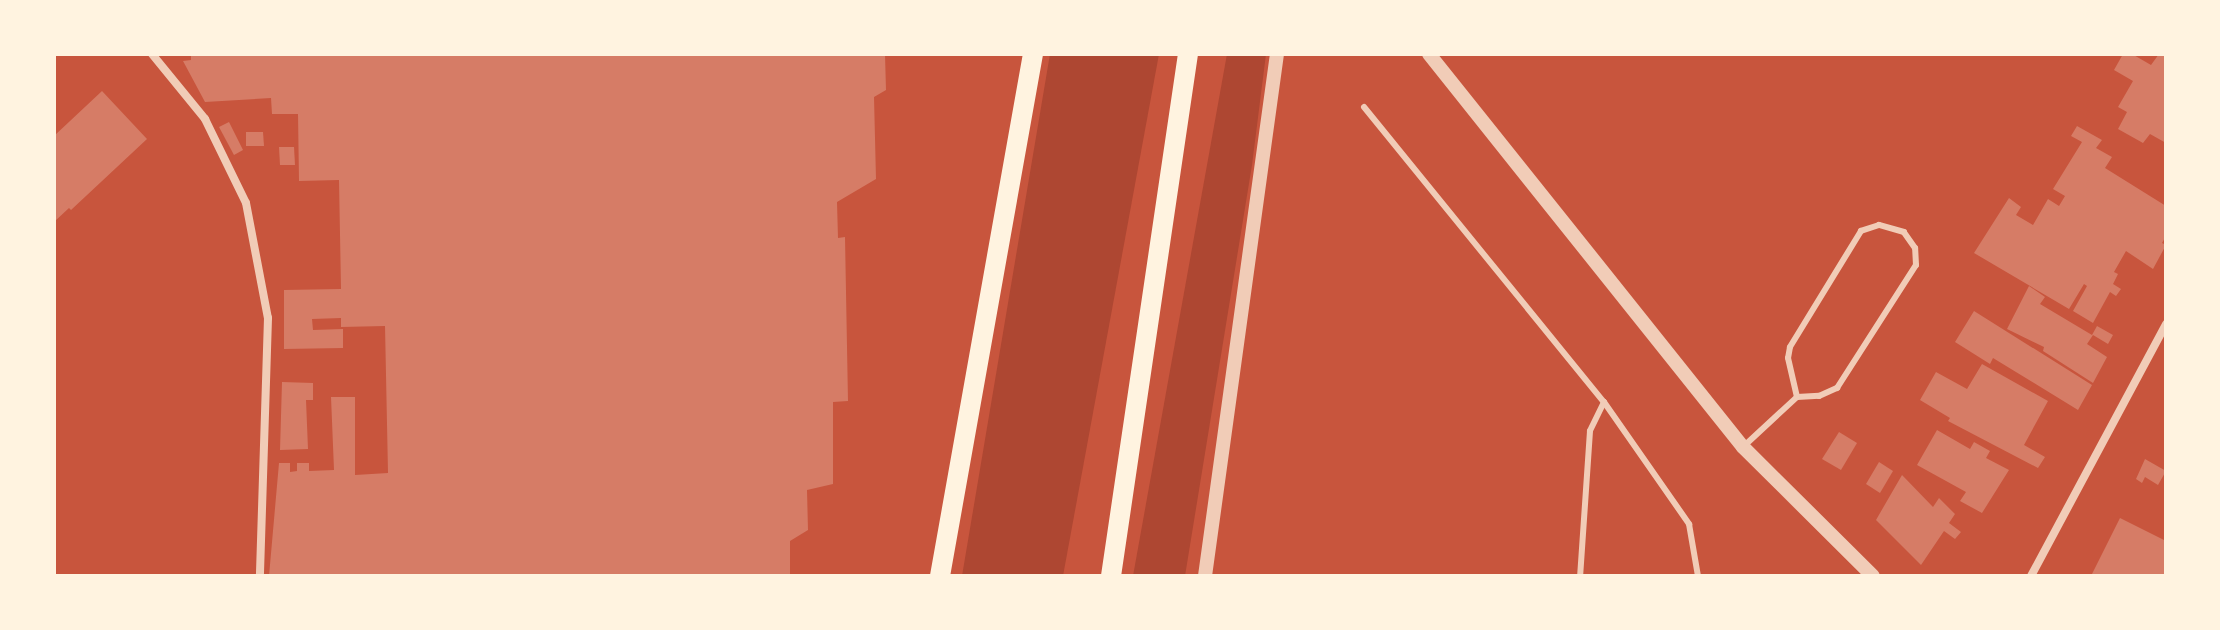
<!DOCTYPE html>
<style>
body{margin:0}
#map{position:relative;width:2220px;height:630px;overflow:hidden;background:#c8553d;font-family:Signika,sans-serif}
div>[style]{position:absolute}
.green>*{inset:0;background:#ae4732}
.building>*{inset:0;background:#d67c66}
.service>*{height:6px;margin:-3px;padding:0 3px;transform-origin:3px;border-radius:3px;background:#f1ccb7}
.minor>*{height:8px;margin:-4px;padding:0 4px;transform-origin:4px;border-radius:4px;background:#f1ccb7}
.tertiary>*{height:14px;margin:-7px;padding:0 7px;transform-origin:7px;border-radius:7px;background:#f1ccb7}
.primary>*{height:20px;margin:-10px;padding:0 10px;transform-origin:10px;border-radius:10px;background:#fff3e0}
span{translate:-50% -50%;white-space:nowrap;text-align:center;line-height:1.15;-webkit-text-stroke:8px #fff3e0;paint-order:stroke}
.frame{position:absolute;inset:0;border:56px solid #fff3e0;pointer-events:none}
</style>
<div id="map">
<div class="green">
<div style="clip-path:polygon(1050px 54px,1159px 54px,1063px 576px,962px 576px)"></div>
<div style="clip-path:polygon(1227px 54px,1266px 54px,1252px 165px,1185px 576px,1133px 576px)"></div>
</div>
<div class="building">
<div style="clip-path:polygon(191px 54px,885px 54px,886px 90px,874px 97px,876px 179px,837px 202px,838px 238px,845px 237px,848px 401px,833px 402px,833px 484px,807px 490px,808px 530px,790px 541px,790px 576px,269px 576px,279px 463px,290px 463px,290px 472px,297px 471px,297px 463px,309px 463px,309px 471px,334px 470px,331px 397px,355px 397px,355px 475px,388px 473px,385px 326px,341px 327px,341px 318px,312px 319px,313px 330px,343px 329px,343px 348px,284px 349px,284px 290px,341px 289px,339px 180px,299px 181px,298px 114px,272px 114px,271px 98px,205px 102px,183px 61px,191px 60px)"></div>
<div style="clip-path:polygon(2123px 54px,2132px 54px,2151px 65px,2159px 54px,2166px 54px,2166px 143px,2150px 134px,2143px 143px,2118px 129px,2127px 112px,2118px 107px,2133px 81px,2114px 70px)"></div>
<div style="clip-path:polygon(102px 91px,147px 139px,71px 210px,69px 208px,54px 222px,54px 136px)"></div>
<div style="clip-path:polygon(229px 122px,243px 150px,234px 155px,219px 127px)"></div>
<div style="clip-path:polygon(2077px 126px,2102px 140px,2096px 148px,2112px 157px,2105px 168px,2166px 206px,2166px 236px,2162px 243px,2166px 245px,2153px 269px,2126px 251px,2114px 272px,2118px 274px,2113px 284px,2121px 289px,2116px 296px,2110px 292px,2093px 323px,2073px 311px,2087px 286px,2084px 284px,2069px 309px,1974px 253px,2009px 198px,2021px 207px,2016px 215px,2033px 225px,2048px 199px,2059px 206px,2065px 196px,2053px 189px,2082px 142px,2071px 136px)"></div>
<div style="clip-path:polygon(246px 132px,263px 132px,264px 146px,246px 146px)"></div>
<div style="clip-path:polygon(279px 147px,294px 147px,295px 165px,280px 165px)"></div>
<div style="clip-path:polygon(2029px 286px,2045px 297px,2040px 304px,2092px 335px,2097px 326px,2113px 335px,2108px 344px,2093px 335px,2087px 344px,2107px 357px,2093px 383px,2043px 351px,2044px 347px,2007px 329px)"></div>
<div style="clip-path:polygon(1974px 311px,2092px 385px,2078px 410px,1993px 358px,1990px 364px,1955px 342px)"></div>
<div style="clip-path:polygon(1982px 364px,2048px 401px,2024px 445px,2045px 457px,2038px 468px,1948px 421px,1950px 418px,1920px 400px,1936px 372px,1967px 389px)"></div>
<div style="clip-path:polygon(282px 382px,313px 383px,313px 400px,306px 400px,308px 449px,280px 450px)"></div>
<div style="clip-path:polygon(1937px 430px,1970px 449px,1974px 442px,1990px 451px,1986px 458px,2009px 470px,1982px 513px,1960px 501px,1966px 492px,1917px 465px)"></div>
<div style="clip-path:polygon(1839px 432px,1857px 443px,1841px 470px,1822px 459px)"></div>
<div style="clip-path:polygon(2145px 459px,2166px 471px,2158px 485px,2145px 477px,2142px 483px,2136px 479px)"></div>
<div style="clip-path:polygon(1879px 462px,1893px 471px,1880px 493px,1866px 484px)"></div>
<div style="clip-path:polygon(1902px 475px,1933px 507px,1939px 498px,1955px 514px,1949px 523px,1961px 532px,1955px 539px,1944px 531px,1921px 565px,1876px 520px)"></div>
<div style="clip-path:polygon(2120px 518px,2166px 541px,2166px 576px,2091px 576px)"></div>
</div>
<div class="service">
<div style="left:1364px;top:107px;width:380px;rotate:50.9deg"></div>
<div style="left:1604px;top:402px;width:32px;rotate:116deg"></div>
<div style="left:1590px;top:431px;width:145px;rotate:93.9deg"></div>
<div style="left:1604px;top:402px;width:149px;rotate:55.1deg"></div>
<div style="left:1689px;top:524px;width:53px;rotate:80.2deg"></div>
<div style="left:1744px;top:446px;width:72px;rotate:-42.8deg"></div>
<div style="left:1797px;top:397px;width:22px;rotate:-3deg"></div>
<div style="left:1819px;top:396px;width:20px;rotate:-24deg"></div>
<div style="left:1837px;top:388px;width:146px;rotate:-57.3deg"></div>
<div style="left:1916px;top:265px;width:17px;rotate:-93deg"></div>
<div style="left:1915px;top:248px;width:19px;rotate:-125deg"></div>
<div style="left:1904px;top:232px;width:26px;rotate:-164deg"></div>
<div style="left:1879px;top:225px;width:19px;rotate:162deg"></div>
<div style="left:1861px;top:231px;width:136px;rotate:121.5deg"></div>
<div style="left:1790px;top:347px;width:11px;rotate:100deg"></div>
<div style="left:1788px;top:358px;width:40px;rotate:77deg"></div>
</div>
<div class="minor">
<div style="left:152px;top:54px;width:84px;rotate:50.8deg"></div>
<div style="left:205px;top:119px;width:93px;rotate:64deg"></div>
<div style="left:246px;top:203px;width:117px;rotate:79.2deg"></div>
<div style="left:268px;top:318px;width:258px;rotate:91.8deg"></div>
<div style="left:2031px;top:576px;width:286px;rotate:-61.8deg"></div>
</div>
<div class="tertiary">
<div style="left:1429px;top:54px;width:503px;rotate:51.38deg"></div>
<div style="left:1743px;top:447px;width:183px;rotate:44.8deg"></div>
<div style="left:1205px;top:576px;width:527px;rotate:-82.15deg"></div>
</div>
<div class="primary">
<div style="left:940px;top:576px;width:530px;rotate:-79.9deg"></div>
<div style="left:1111px;top:576px;width:528px;rotate:-81.61deg"></div>
</div>
<div class="frame"></div>
</div>
